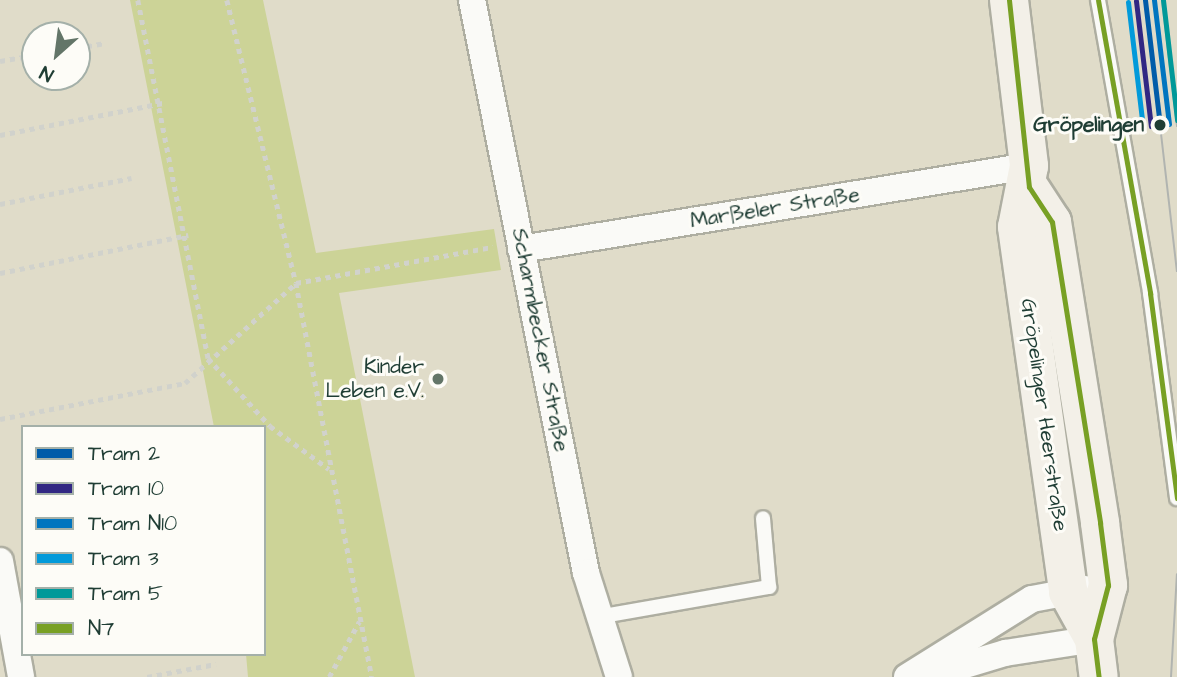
<!DOCTYPE html>
<meta charset="utf-8">
<style>
body{margin:0}
#map{position:relative;width:1177px;height:677px;overflow:hidden;background:#e0dcc9;font-family:"Architects Daughter",sans-serif}
div>[style]{position:absolute}
.green>*{inset:0;background:#ccd397}
.path>*{height:4.5px;margin-top:-2.25px;transform-origin:0;background:repeating-linear-gradient(90deg,#d1d2cc 0 5px,transparent 0 10px)}
.roads{filter:drop-shadow(2px 0 #aeaea1) drop-shadow(-2px 0 #aeaea1) drop-shadow(0 2px #aeaea1) drop-shadow(0 -2px #aeaea1)}
.service>*{height:14px;margin:-7px;padding:0 7px;transform-origin:7px;border-radius:7px;background:#fafaf7}
.minor>*{height:26px;margin:-13px;padding:0 13px;transform-origin:13px;border-radius:13px;background:#fafaf7}
.secondary>*{height:38px;margin:-19px;padding:0 19px;transform-origin:19px;border-radius:19px;background:#f3f0e8}
.tram>*{height:2px;margin:-1px;padding:0 1px;transform-origin:1px;border-radius:1px;background:#b1b4b0}
.bus-1>*{height:5px;margin:-2.5px;padding:0 2.5px;transform-origin:2.5px;border-radius:2.5px;background:#78a024}
.tram-1>*{height:5px;margin:-2.5px;padding:0 2.5px;transform-origin:2.5px;border-radius:2.5px;background:#005ca9}
.tram-2>*{height:5px;margin:-2.5px;padding:0 2.5px;transform-origin:2.5px;border-radius:2.5px;background:#312783}
.tram-3>*{height:5px;margin:-2.5px;padding:0 2.5px;transform-origin:2.5px;border-radius:2.5px;background:#0075bf}
.tram-4>*{height:5px;margin:-2.5px;padding:0 2.5px;transform-origin:2.5px;border-radius:2.5px;background:#029ada}
.tram-5>*{height:5px;margin:-2.5px;padding:0 2.5px;transform-origin:2.5px;border-radius:2.5px;background:#099}
.dots>*{width:19px;height:19px;translate:-50% -50%;box-sizing:border-box;border:4px solid #fdfcf7;border-radius:50%}
span{translate:-50% -50%;white-space:nowrap;text-align:center;line-height:1.15;-webkit-text-stroke:6px #fdfcf7;paint-order:stroke}
.stop-label{font-size:21px;color:#1f3d34;font-weight:700}
.right{translate:-100% -50%;text-align:right}
.street-label{font-size:21px;color:#1f3d34}
.poi-label{font-size:21px;color:#1f3d34}
.legend{position:absolute;left:21px;top:425px;width:245px;height:231px;box-sizing:border-box;background:#fdfcf7;border:2px solid #a4b0a9;margin:0;padding:9px 12px;list-style:none;font-size:21px;color:#1f3d34}
.legend li{display:flex;align-items:center;gap:14px;height:35px}
.legend b{width:35px;border:2px solid #a4b0a9}
.north{position:absolute;left:21px;top:21px;width:70px;height:70px;box-sizing:border-box;background:#fdfcf7;border:2px solid #a4b0a9;border-radius:50%;rotate:208deg;font-size:19px;font-weight:700;line-height:28px;text-align:center;color:#1f3d34}
.north::after{content:'';display:block;margin:auto;width:24px;height:32px;background:#637568;clip-path:polygon(50% 0,100% 100%,50% 72%,0 100%)}
</style>
<div id="map">
<div class="green">
<div style="clip-path:polygon(130px 0,263px 0,316px 253px,494px 229px,501px 270px,339px 293px,415px 677px,248px 677px,246px 654px,264px 654px,264px 427px,214px 427px)"></div>
</div>
<div class="path">
<div style="left:138px;top:0;width:365px;rotate:78.9deg"></div>
<div style="left:208px;top:358px;width:92px;rotate:47.6deg"></div>
<div style="left:270px;top:426px;width:73px;rotate:36.1deg"></div>
<div style="left:227px;top:0;width:291px;rotate:76.3deg"></div>
<div style="left:296px;top:283px;width:401px;rotate:79.1deg"></div>
<div style="left:77px;top:48px;width:27px;rotate:-10deg"></div>
<div style="left:0;top:61px;width:36px;rotate:-10deg"></div>
<div style="left:0;top:135px;width:166px;rotate:-11.1deg"></div>
<div style="left:0;top:204px;width:134px;rotate:-11.2deg"></div>
<div style="left:0;top:273px;width:192px;rotate:-11.4deg"></div>
<div style="left:0;top:419px;width:188px;rotate:-11deg"></div>
<div style="left:185px;top:383px;width:149px;rotate:-42deg"></div>
<div style="left:296px;top:283px;width:200px;rotate:-10.4deg"></div>
<div style="left:147px;top:677px;width:70px;rotate:-10.7deg"></div>
<div style="left:329px;top:677px;width:63px;rotate:-61.4deg"></div>
</div>
<div class="roads">
<div class="service">
<div style="left:1098px;top:0;width:298px;rotate:79.9deg"></div>
<div style="left:1150px;top:293px;width:207px;rotate:82.5deg"></div>
<div style="left:598px;top:617px;width:174px;rotate:-10deg"></div>
<div style="left:769px;top:587px;width:69px;rotate:-95deg"></div>
</div>
<div class="minor">
<div style="left:472px;top:0;width:584px;rotate:78.75deg"></div>
<div style="left:586px;top:573px;width:109px;rotate:72.4deg"></div>
<div style="left:521px;top:249px;width:515px;rotate:-9.28deg"></div>
<div style="left:0;top:561px;width:118px;rotate:79.7deg"></div>
<div style="left:907px;top:677px;width:147px;rotate:-32deg"></div>
<div style="left:1032px;top:599px;width:54px;rotate:-10.7deg"></div>
<div style="left:925px;top:677px;width:84px;rotate:-16.7deg"></div>
<div style="left:1005px;top:653px;width:90px;rotate:-8.9deg"></div>
</div>
<div class="secondary">
<div style="left:1009px;top:0;width:167px;rotate:83.1deg"></div>
<div style="left:1029px;top:166px;width:62px;rotate:101.1deg"></div>
<div style="left:1017px;top:227px;width:369px;rotate:82deg"></div>
<div style="left:1068px;top:592px;width:54px;rotate:61deg"></div>
<div style="left:1029px;top:187px;width:42px;rotate:56.7deg"></div>
<div style="left:1052px;top:222px;width:305px;rotate:80.9deg"></div>
<div style="left:1100px;top:523px;width:63px;rotate:82.6deg"></div>
<div style="left:1108px;top:585px;width:56px;rotate:104.5deg"></div>
<div style="left:1094px;top:639px;width:38px;rotate:83deg"></div>
</div>
</div>
<div class="tram">
<div style="left:1162px;top:0;width:127px;rotate:83.2deg"></div>
<div style="left:1160px;top:125px;width:147px;rotate:83.4deg"></div>
<div style="left:1171px;top:677px;width:103px;rotate:-86.7deg"></div>
</div>
<div class="bus-1">
<div style="left:1009px;top:0;width:188px;rotate:83.9deg"></div>
<div style="left:1029px;top:187px;width:42px;rotate:56.7deg"></div>
<div style="left:1052px;top:222px;width:305px;rotate:80.9deg"></div>
<div style="left:1100px;top:523px;width:63px;rotate:82.6deg"></div>
<div style="left:1108px;top:585px;width:56px;rotate:104.5deg"></div>
<div style="left:1094px;top:639px;width:38px;rotate:83deg"></div>
<div style="left:1098px;top:0;width:298px;rotate:79.9deg"></div>
<div style="left:1150px;top:293px;width:207px;rotate:82.5deg"></div>
</div>
<div class="tram-1">
<div style="left:1145px;top:0;width:126px;rotate:83.2deg"></div>
</div>
<div class="tram-2">
<div style="left:1136px;top:1px;width:126px;rotate:83.2deg"></div>
</div>
<div class="tram-3">
<div style="left:1154px;top:0;width:125px;rotate:83.1deg"></div>
</div>
<div class="tram-4">
<div style="left:1128px;top:2px;width:126px;rotate:83.2deg"></div>
</div>
<div class="tram-5">
<div style="left:1163px;top:0;width:121px;rotate:83.3deg"></div>
</div>
<div class="dots">
<div style="left:1160px;top:125px;background:#1f3d34"></div>
<div style="left:438px;top:379px;background:#637568"></div>
</div>
<div class="stop-label">
<span class="right" style="left:1144px;top:125px">Gröpelingen</span>
</div>
<div class="street-label">
<span style="left:775px;top:208px;rotate:-9deg">Marßeler Straße</span>
<span style="left:540px;top:340px;rotate:79deg">Scharmbecker Straße</span>
<span style="left:1044px;top:415px;rotate:82deg">Gröpelinger Heerstraße</span>
</div>
<div class="poi-label">
<span class="right" style="left:424px;top:379px">Kinder<br>Leben e.V.</span>
</div>
<ul class="legend">
<li><b style="height:9px;background:#005ca9"></b>Tram 2</li>
<li><b style="height:9px;background:#312783"></b>Tram 10</li>
<li><b style="height:9px;background:#0075bf"></b>Tram N10</li>
<li><b style="height:9px;background:#029ada"></b>Tram 3</li>
<li><b style="height:9px;background:#099"></b>Tram 5</li>
<li><b style="height:9px;background:#78a024"></b>N7</li>
</ul>
<div class="north">N</div>
</div>
